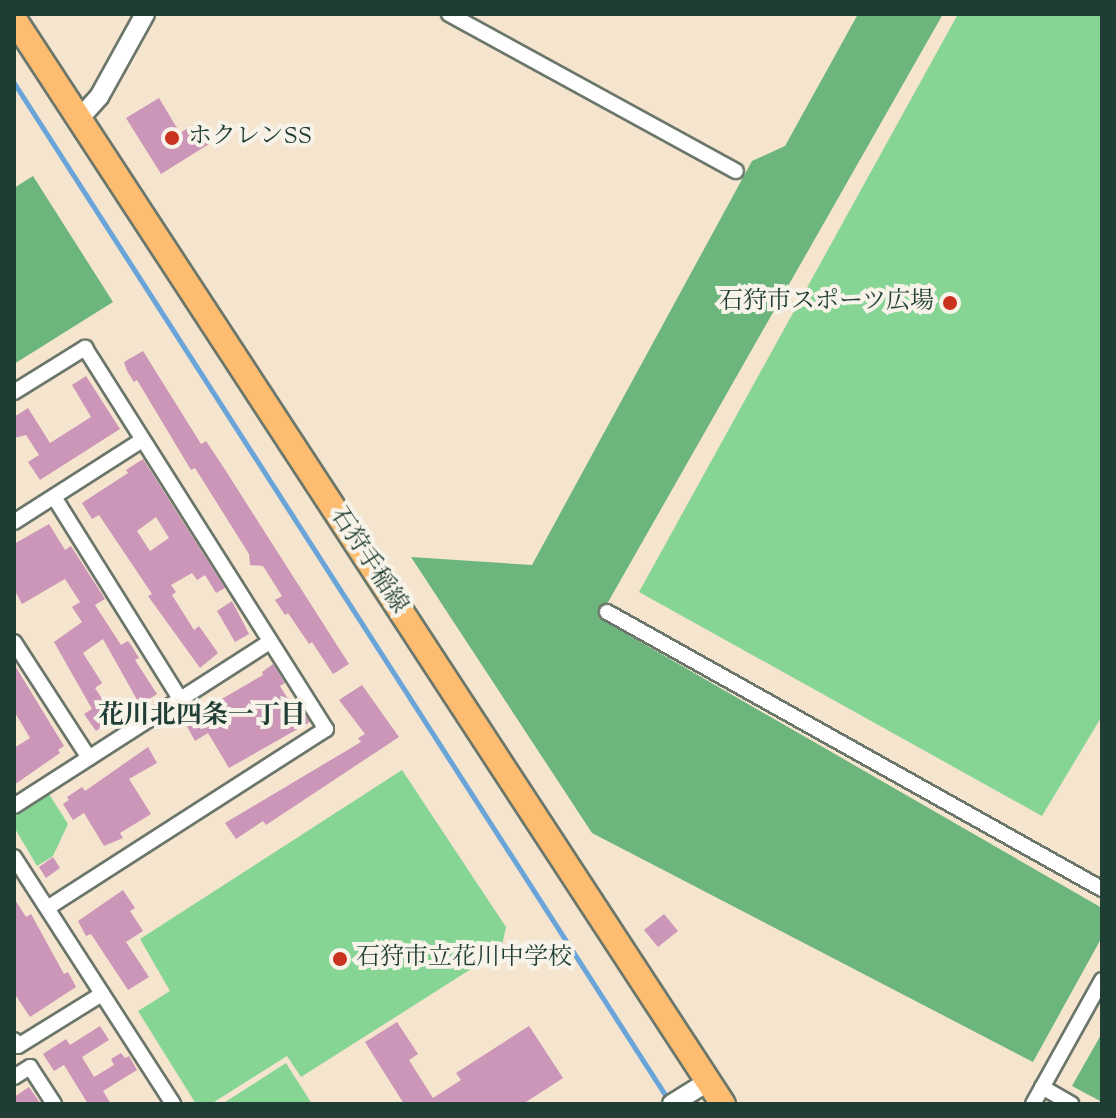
<!DOCTYPE html>
<meta charset="utf-8">
<style>
body{margin:0}
#map{position:relative;width:1116px;height:1118px;overflow:hidden;background:#f5e4ce;font-family:"Sorts Mill Goudy","Noto Serif JP",serif}
div>[style]{position:absolute}
.green>*{inset:0;background:#86d595}
.forest>*{inset:0;background:#6cb67e}
.stream>*{height:5px;margin:-2.5px;padding:0 2.5px;transform-origin:2.5px;border-radius:2.5px;background:#6aa5da}
.building>*{inset:0;background:#cc96b8}
.roads{filter:drop-shadow(2px 0 #6a776a) drop-shadow(-2px 0 #6a776a) drop-shadow(0 2px #6a776a) drop-shadow(0 -2px #6a776a)}
.minor>*{height:14px;margin:-7px;padding:0 7px;transform-origin:7px;border-radius:7px;background:#fff}
.tertiary>*{height:18px;margin:-9px;padding:0 9px;transform-origin:9px;border-radius:9px;background:#fff}
.primary>*{height:24px;margin:-12px;padding:0 12px;transform-origin:12px;border-radius:12px;background:#febc70}
.dots>*{width:22px;height:22px;translate:-50% -50%;box-sizing:border-box;border:4px solid #f7f3e8;border-radius:50%}
span{translate:-50% -50%;white-space:nowrap;text-align:center;line-height:1.15;-webkit-text-stroke:8px #f7f3e8;paint-order:stroke}
.poi-label{font-size:24px;color:#1f3d34}
.left{translate:0 -50%;text-align:left}
.right{translate:-100% -50%;text-align:right}
.street-label{font-size:24px;color:#1f3d34}
.neighbourhood-label{font-size:26px;color:#1f3d34;font-weight:700}
.frame{position:absolute;inset:0;border:16px solid #1f3d34;pointer-events:none}
</style>
<div id="map">
<div class="green">
<div style="clip-path:polygon(958px 14px,1102px 14px,1102px 716px,1042px 816px,639px 592px)"></div>
<div style="clip-path:polygon(402px 770px,506px 927px,501px 950px,301px 1077px,287px 1056px,211px 1104px,196px 1104px,138px 1011px,170px 991px,140px 939px)"></div>
<div style="clip-path:polygon(49px 794px,68px 824px,53px 856px,37px 866px,14px 827px,14px 817px)"></div>
<div style="clip-path:polygon(286px 1063px,312px 1104px,222px 1104px)"></div>
</div>
<div class="forest">
<div style="clip-path:polygon(858px 14px,943px 14px,599px 618px,1102px 908px,1102px 937px,1033px 1062px,592px 833px,411px 557px,532px 565px,752px 161px,785px 146px)"></div>
<div style="clip-path:polygon(33px 176px,113px 302px,14px 364px,14px 188px)"></div>
<div style="clip-path:polygon(1102px 1033px,1102px 1102px,1072px 1086px)"></div>
</div>
<div class="stream">
<div style="left:14px;top:83px;width:1211px;rotate:57.24deg"></div>
</div>
<div class="building">
<div style="clip-path:polygon(159px 98px,180px 133px,196px 123px,209px 144px,161px 174px,126px 118px)"></div>
<div style="clip-path:polygon(143px 351px,201px 444px,206px 441px,222px 465px,349px 664px,333px 674px,312px 642px,309px 644px,288px 613px,285px 615px,275px 600px,282px 596px,263px 566px,250px 565px,249px 554px,195px 468px,191px 470px,137px 380px,134px 382px,127px 371px,124px 362px)"></div>
<div style="clip-path:polygon(86px 376px,120px 429px,40px 480px,28px 462px,39px 455px,26px 435px,14px 438px,14px 417px,28px 408px,50px 443px,91px 417px,72px 385px)"></div>
<div style="clip-path:polygon(evenodd,143px 459px,225px 588px,216px 593px,205px 575px,197px 580px,192px 573px,171px 585px,176px 592px,172px 595px,194px 630px,199px 626px,218px 653px,200px 668px,148px 596px,152px 594px,99px 515px,92px 519px,82px 503px,128px 473px,126px 470px,143px 459px,156px 517px,169px 538px,150px 551px,137px 531px,156px 517px)"></div>
<div style="clip-path:polygon(49px 524px,65px 550px,71px 546px,105px 599px,95px 605px,121px 645px,128px 641px,131px 645px,139px 658px,135px 660px,157px 694px,140px 705px,103px 639px,83px 653px,102px 683px,95px 688px,115px 718px,96px 731px,84px 714px,92px 709px,54px 642px,82px 622px,72px 607px,80px 602px,65px 579px,22px 604px,14px 589px,14px 544px)"></div>
<div style="clip-path:polygon(232px 601px,249px 634px,235px 642px,217px 611px)"></div>
<div style="clip-path:polygon(14px 664px,64px 746px,58px 750px,60px 753px,14px 785px,14px 748px,30px 738px,14px 711px)"></div>
<div style="clip-path:polygon(273px 664px,285px 683px,280px 686px,294px 709px,299px 706px,310px 722px,229px 768px,208px 733px,195px 741px,184px 721px,263px 675px,262px 672px)"></div>
<div style="clip-path:polygon(362px 685px,399px 737px,266px 825px,263px 821px,236px 839px,225px 823px,361px 742px,358px 738px,365px 734px,339px 700px)"></div>
<div style="clip-path:polygon(148px 747px,157px 763px,129px 779px,151px 814px,120px 833px,123px 838px,104px 846px,84px 813px,73px 820px,63px 804px,69px 800px,67px 797px,82px 787px,85px 791px)"></div>
<div style="clip-path:polygon(53px 857px,60px 868px,46px 878px,39px 867px)"></div>
<div style="clip-path:polygon(123px 890px,135px 908px,130px 911px,143px 931px,126px 942px,149px 977px,128px 990px,91px 934px,86px 936px,78px 921px)"></div>
<div style="clip-path:polygon(14px 898px,26px 917px,31px 914px,64px 974px,68px 972px,76px 987px,30px 1017px,14px 993px)"></div>
<div style="clip-path:polygon(664px 914px,678px 931px,658px 947px,644px 930px)"></div>
<div style="clip-path:polygon(397px 1022px,418px 1054px,409px 1060px,433px 1098px,461px 1080px,456px 1073px,529px 1026px,563px 1078px,523px 1104px,404px 1104px,365px 1042px)"></div>
<div style="clip-path:polygon(100px 1026px,109px 1040px,82px 1057px,94px 1077px,114px 1065px,111px 1059px,121px 1053px,125px 1058px,129px 1056px,137px 1070px,103px 1091px,111px 1104px,88px 1104px,64px 1065px,54px 1071px,43px 1054px,66px 1039px,70px 1045px)"></div>
<div style="clip-path:polygon(29px 1087px,41px 1104px,14px 1104px,14px 1097px)"></div>
</div>
<div class="roads">
<div class="minor">
<div style="left:449px;top:14px;width:327px;rotate:28.7deg"></div>
<div style="left:14px;top:392px;width:84px;rotate:-31.8deg"></div>
<div style="left:85px;top:348px;width:451px;rotate:57.7deg"></div>
<div style="left:326px;top:729px;width:331px;rotate:147.3deg"></div>
<div style="left:54px;top:497px;width:238px;rotate:58deg"></div>
<div style="left:14px;top:522px;width:152px;rotate:-32.6deg"></div>
<div style="left:607px;top:612px;width:567px;rotate:29.23deg"></div>
<div style="left:14px;top:642px;width:138px;rotate:57.1deg"></div>
<div style="left:14px;top:806px;width:303px;rotate:-32.7deg"></div>
<div style="left:14px;top:857px;width:294px;rotate:57.2deg"></div>
<div style="left:14px;top:1040px;width:7px;rotate:56deg"></div>
<div style="left:18px;top:1046px;width:99px;rotate:-31.8deg"></div>
<div style="left:14px;top:1077px;width:19px;rotate:-32deg"></div>
<div style="left:30px;top:1067px;width:44px;rotate:57deg"></div>
<div style="left:1042px;top:1087px;width:34px;rotate:30deg"></div>
<div style="left:1033px;top:1104px;width:142px;rotate:-60.9deg"></div>
</div>
<div class="tertiary">
<div style="left:79px;top:119px;width:30px;rotate:-48deg"></div>
<div style="left:99px;top:97px;width:95px;rotate:-61deg"></div>
<div style="left:672px;top:1104px;width:44px;rotate:-31.9deg"></div>
</div>
<div class="primary">
<div style="left:14px;top:19px;width:1296px;rotate:56.84deg"></div>
</div>
</div>
<div class="dots">
<div style="left:172px;top:138px;background:#c8321e"></div>
<div style="left:950px;top:303px;background:#c8321e"></div>
<div style="left:340px;top:959px;background:#c8321e"></div>
</div>
<div class="poi-label">
<span class="left" style="left:188px;top:138px">ホクレンSS</span>
<span class="right" style="left:934px;top:303px">石狩市スポーツ広場</span>
<span class="left" style="left:356px;top:959px">石狩市立花川中学校</span>
</div>
<div class="street-label">
<span style="left:368px;top:561px;rotate:57deg">石狩手稲線</span>
</div>
<div class="neighbourhood-label">
<span style="left:202px;top:717px">花川北四条一丁目</span>
</div>
<div class="frame"></div>
</div>
